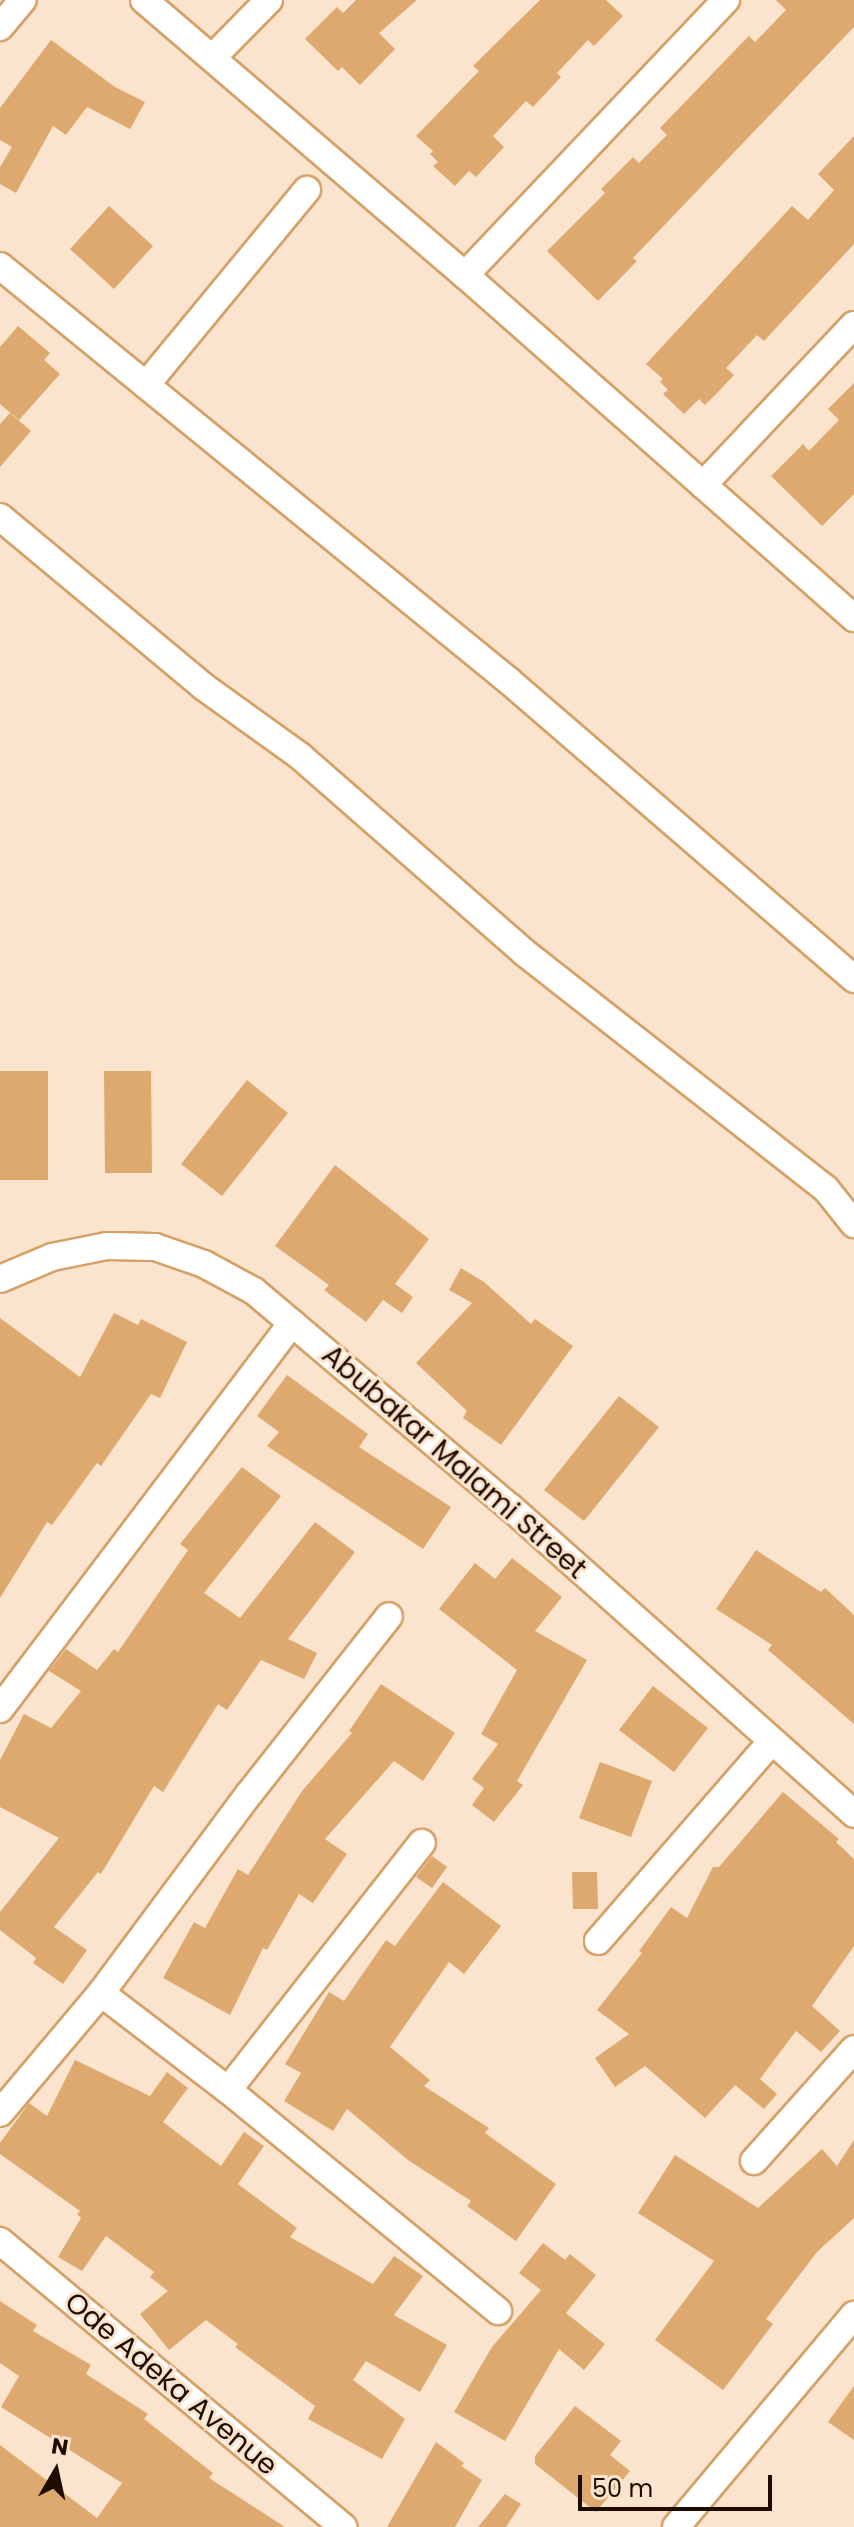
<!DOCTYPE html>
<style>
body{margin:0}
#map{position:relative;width:854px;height:2527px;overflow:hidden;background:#fae4cd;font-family:Poppins,sans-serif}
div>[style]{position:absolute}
.building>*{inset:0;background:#dea96f}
.roads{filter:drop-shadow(2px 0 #d5a167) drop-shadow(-2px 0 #d5a167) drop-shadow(0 2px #d5a167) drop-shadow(0 -2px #d5a167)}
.street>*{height:26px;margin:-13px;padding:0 13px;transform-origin:13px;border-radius:13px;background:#fff}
span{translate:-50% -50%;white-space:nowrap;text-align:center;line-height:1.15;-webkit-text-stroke:6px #fae4cd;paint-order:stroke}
.street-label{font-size:28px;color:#1f0c00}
.north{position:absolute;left:16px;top:2431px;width:80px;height:80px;-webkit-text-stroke:6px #fae4cd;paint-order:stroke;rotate:9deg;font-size:22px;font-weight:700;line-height:32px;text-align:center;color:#1f0c00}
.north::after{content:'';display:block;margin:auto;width:28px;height:36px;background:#1f0c00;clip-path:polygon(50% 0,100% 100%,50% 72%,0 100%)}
.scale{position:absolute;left:578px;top:2475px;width:194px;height:36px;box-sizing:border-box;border:4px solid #1f0c00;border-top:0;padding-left:10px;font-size:24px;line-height:28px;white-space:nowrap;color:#1f0c00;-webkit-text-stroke:6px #fae4cd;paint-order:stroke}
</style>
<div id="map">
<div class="building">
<div style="clip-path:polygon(356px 0,417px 0,379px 33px,395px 49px,360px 85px,342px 67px,338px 71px,305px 39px,337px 7px,343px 13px)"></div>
<div style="clip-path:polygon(540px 0,606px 0,623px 16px,594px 46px,588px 40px,557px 73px,561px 77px,533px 107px,526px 101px,493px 136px,504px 147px,476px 177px,469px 171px,455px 186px,433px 166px,438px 162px,430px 154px,433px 151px,416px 136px,479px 71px,473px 66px)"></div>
<div style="clip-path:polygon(776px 0,854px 0,854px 27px,633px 258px,637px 261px,598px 301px,547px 251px,605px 193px,601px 189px,633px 157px,639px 163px,667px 135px,660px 128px,740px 45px,749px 36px,755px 42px,786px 10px)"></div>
<div style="clip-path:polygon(51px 40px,115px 87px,145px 102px,130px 129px,87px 107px,66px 135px,53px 126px,16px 193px,0 184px,0 167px,12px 147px,0 140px,0 108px)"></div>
<div style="clip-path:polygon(854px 136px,854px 244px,764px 341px,757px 335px,726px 368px,734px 375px,721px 389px,705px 405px,699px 399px,684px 414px,663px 394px,668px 390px,660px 382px,663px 379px,646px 364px,792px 206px,808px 220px,834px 190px,818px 174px)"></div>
<div style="clip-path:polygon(109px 206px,153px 246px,114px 289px,70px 249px)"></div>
<div style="clip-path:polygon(18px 326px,50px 353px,44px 360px,60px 374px,19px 420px,0 404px,0 347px)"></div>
<div style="clip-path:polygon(854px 383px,854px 494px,822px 526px,771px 476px,803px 444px,809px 451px,839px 420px,828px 409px)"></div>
<div style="clip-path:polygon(10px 413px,31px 431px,0 467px,0 424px)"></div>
<div style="clip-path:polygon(0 1071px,48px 1071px,48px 1180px,0 1180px)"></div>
<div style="clip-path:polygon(104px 1071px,151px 1071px,152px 1173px,105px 1173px)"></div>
<div style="clip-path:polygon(247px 1080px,288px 1113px,222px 1196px,181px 1164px)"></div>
<div style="clip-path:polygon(335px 1165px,429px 1239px,395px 1284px,413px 1297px,402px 1313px,383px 1300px,366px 1322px,324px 1290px,329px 1285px,275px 1246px)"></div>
<div style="clip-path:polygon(461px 1268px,484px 1282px,531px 1324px,535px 1319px,573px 1346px,501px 1445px,463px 1418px,467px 1411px,416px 1363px,472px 1303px,449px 1290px)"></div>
<div style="clip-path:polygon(114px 1313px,138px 1325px,141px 1319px,187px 1342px,160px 1398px,151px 1394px,101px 1466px,97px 1463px,52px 1525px,47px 1522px,0 1598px,0 1318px,80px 1377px)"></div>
<div style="clip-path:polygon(287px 1375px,368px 1434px,359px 1447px,451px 1507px,423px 1549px,267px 1446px,279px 1432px,257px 1416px)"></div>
<div style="clip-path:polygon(619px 1396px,659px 1427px,584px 1521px,544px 1490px)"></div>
<div style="clip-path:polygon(242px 1467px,281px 1496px,204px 1593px,240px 1618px,315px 1522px,355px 1552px,288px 1639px,317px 1653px,304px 1679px,261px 1660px,227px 1710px,218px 1704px,163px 1792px,154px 1786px,101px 1874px,98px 1872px,54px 1927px,87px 1950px,63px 1984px,33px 1963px,36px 1958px,0 1930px,0 1912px,59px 1838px,0 1807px,0 1760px,24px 1714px,51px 1728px,81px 1691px,49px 1671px,66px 1649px,97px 1670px,114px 1649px,118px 1652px,188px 1550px,180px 1544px)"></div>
<div style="clip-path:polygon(756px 1550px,821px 1592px,825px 1588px,854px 1615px,854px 1724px,768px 1650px,772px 1645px,716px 1609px)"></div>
<div style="clip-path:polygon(512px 1558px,562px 1597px,535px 1631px,587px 1660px,517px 1781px,523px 1785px,494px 1822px,472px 1805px,484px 1788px,472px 1779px,498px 1744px,481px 1734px,517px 1670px,439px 1609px,475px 1563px,495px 1579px)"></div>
<div style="clip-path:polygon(381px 1684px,455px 1733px,423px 1781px,394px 1761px,325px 1839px,347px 1854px,313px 1903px,299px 1894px,267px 1950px,263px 1948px,230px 2015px,163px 1978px,194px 1922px,205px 1928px,238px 1869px,248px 1875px,302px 1791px,352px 1733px,349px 1731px)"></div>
<div style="clip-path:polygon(653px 1686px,708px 1728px,674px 1772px,619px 1730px)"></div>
<div style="clip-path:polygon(600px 1762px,652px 1781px,631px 1837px,579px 1818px)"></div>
<div style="clip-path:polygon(783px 1792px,839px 1839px,836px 1842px,854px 1859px,854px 1946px,812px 2006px,840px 2031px,821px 2052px,796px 2031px,760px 2079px,777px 2094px,764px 2109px,735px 2085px,705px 2118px,645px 2066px,615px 2087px,595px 2058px,629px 2034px,597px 2010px,642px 1953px,639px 1951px,671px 1907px,687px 1918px,713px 1867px,719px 1867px)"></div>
<div style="clip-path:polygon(432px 1856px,447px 1867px,432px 1888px,416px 1877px)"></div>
<div style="clip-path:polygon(572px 1872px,597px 1872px,598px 1909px,573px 1909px)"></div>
<div style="clip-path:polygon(443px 1882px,501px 1926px,464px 1974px,449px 1962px,390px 2047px,430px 2080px,424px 2086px,489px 2128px,485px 2133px,556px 2184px,516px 2241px,467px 2206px,471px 2201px,408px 2160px,347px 2109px,333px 2131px,284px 2101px,301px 2073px,285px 2064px,329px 1992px,344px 2001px,386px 1940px,395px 1946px)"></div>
<div style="clip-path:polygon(75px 2060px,150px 2096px,167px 2072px,188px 2088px,163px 2122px,221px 2166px,244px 2132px,264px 2146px,238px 2184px,297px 2228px,290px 2237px,373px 2284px,394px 2256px,423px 2276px,394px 2315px,447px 2345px,420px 2392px,366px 2361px,353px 2380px,405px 2419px,382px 2459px,308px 2419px,315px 2406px,235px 2347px,238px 2344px,206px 2320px,169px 2350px,140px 2314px,168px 2291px,150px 2277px,154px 2272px,106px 2236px,82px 2271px,58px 2257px,81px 2218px,77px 2214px,80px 2211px,0 2154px,0 2143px,29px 2103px,47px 2116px)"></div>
<div style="clip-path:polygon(854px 2140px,854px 2218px,817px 2252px,766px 2319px,773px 2324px,723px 2390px,655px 2340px,714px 2261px,638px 2213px,675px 2155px,758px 2208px,822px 2149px,837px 2166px)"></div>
<div style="clip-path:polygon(543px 2243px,565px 2260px,570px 2254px,596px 2275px,566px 2313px,605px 2344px,584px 2370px,559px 2349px,505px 2441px,454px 2412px,492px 2347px,541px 2290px,519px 2273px)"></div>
<div style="clip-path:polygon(0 2301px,37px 2325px,33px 2331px,91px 2365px,86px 2374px,148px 2414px,144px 2419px,213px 2473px,209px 2478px,285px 2527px,0 2527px,0 2445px,97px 2518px,122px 2483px,1px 2407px,19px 2376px,0 2363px)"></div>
<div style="clip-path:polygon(854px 2386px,854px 2440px,828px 2422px)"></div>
<div style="clip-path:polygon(575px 2406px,621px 2441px,610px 2455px,630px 2471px,596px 2512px,535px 2464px,535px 2456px)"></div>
<div style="clip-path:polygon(436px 2442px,464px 2463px,461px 2466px,482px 2480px,455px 2527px,387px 2527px)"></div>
<div style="clip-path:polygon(505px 2494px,521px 2504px,506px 2527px,478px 2527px)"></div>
</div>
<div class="roads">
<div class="street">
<div style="left:144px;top:0;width:423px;rotate:40.6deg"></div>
<div style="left:465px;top:275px;width:519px;rotate:41.4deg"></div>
<div style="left:0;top:27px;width:35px;rotate:-50deg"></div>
<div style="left:213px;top:57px;width:80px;rotate:-45.5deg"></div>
<div style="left:0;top:266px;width:657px;rotate:39.19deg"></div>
<div style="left:509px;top:681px;width:456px;rotate:40.8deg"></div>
<div style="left:465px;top:275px;width:379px;rotate:-46.5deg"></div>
<div style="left:146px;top:385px;width:253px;rotate:-50.5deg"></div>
<div style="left:703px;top:485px;width:220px;rotate:-46.7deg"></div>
<div style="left:0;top:517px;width:266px;rotate:39.8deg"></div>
<div style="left:204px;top:687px;width:118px;rotate:35.7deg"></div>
<div style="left:300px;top:756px;width:299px;rotate:41.2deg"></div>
<div style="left:525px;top:953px;width:382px;rotate:38.1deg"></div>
<div style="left:826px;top:1189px;width:45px;rotate:51.3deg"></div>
<div style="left:0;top:1279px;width:56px;rotate:-22.9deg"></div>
<div style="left:52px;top:1257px;width:56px;rotate:-11.3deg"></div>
<div style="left:107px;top:1246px;width:48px;rotate:1.2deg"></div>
<div style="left:155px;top:1247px;width:52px;rotate:19.1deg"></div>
<div style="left:204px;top:1264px;width:57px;rotate:28.4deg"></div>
<div style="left:254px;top:1291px;width:335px;rotate:40.2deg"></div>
<div style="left:510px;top:1507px;width:461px;rotate:41.7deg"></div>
<div style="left:0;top:1709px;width:484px;rotate:-52.9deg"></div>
<div style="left:598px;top:1941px;width:264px;rotate:-49deg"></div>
<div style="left:101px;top:1993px;width:160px;rotate:37.4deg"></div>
<div style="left:228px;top:2090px;width:349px;rotate:39.3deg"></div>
<div style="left:228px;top:2090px;width:314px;rotate:-51.9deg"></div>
<div style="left:0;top:2113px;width:157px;rotate:-49.9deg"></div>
<div style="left:101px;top:1993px;width:248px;rotate:-53.4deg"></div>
<div style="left:249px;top:1794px;width:226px;rotate:-51.8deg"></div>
<div style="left:754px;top:2161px;width:150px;rotate:-48.2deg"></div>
<div style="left:0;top:2241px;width:447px;rotate:39.8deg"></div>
<div style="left:676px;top:2527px;width:277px;rotate:-50deg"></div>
</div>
</div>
<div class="street-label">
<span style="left:454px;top:1462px;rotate:41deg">Abubakar Malami Street</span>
<span style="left:171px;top:2384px;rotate:40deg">Ode Adeka Avenue</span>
</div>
<div class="north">N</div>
<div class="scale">50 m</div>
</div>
